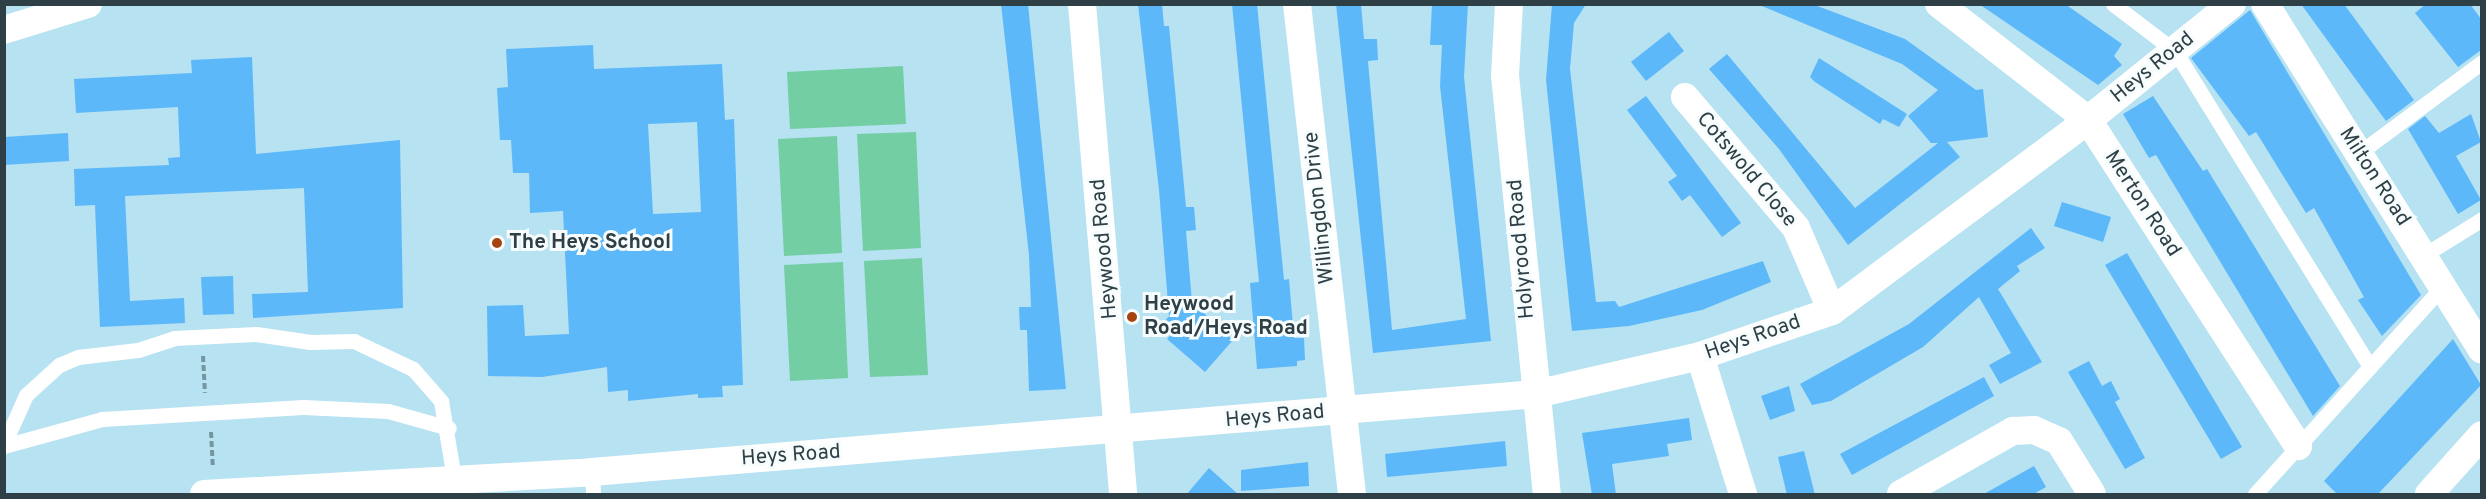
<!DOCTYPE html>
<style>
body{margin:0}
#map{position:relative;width:2486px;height:499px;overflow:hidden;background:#b6e2f2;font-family:Overpass,sans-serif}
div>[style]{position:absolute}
.green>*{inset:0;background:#74cea4}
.building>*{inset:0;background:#5cb8f9}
.path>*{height:4px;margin-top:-2px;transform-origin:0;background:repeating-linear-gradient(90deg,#7595a0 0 6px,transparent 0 9px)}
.service>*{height:15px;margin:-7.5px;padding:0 7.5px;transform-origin:7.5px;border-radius:7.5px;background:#fff}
.minor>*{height:28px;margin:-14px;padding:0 14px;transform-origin:14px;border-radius:14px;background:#fff}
.dots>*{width:16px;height:16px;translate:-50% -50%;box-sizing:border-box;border:3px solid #f7fcfd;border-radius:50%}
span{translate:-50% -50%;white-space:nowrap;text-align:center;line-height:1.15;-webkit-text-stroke:6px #f7fcfd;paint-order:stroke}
.street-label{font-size:21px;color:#2e3f46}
.poi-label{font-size:21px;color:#2e3f46;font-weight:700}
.left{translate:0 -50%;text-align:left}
.frame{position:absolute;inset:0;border:6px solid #2e3f46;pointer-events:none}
</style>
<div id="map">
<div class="green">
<div style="clip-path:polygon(903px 66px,906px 124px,790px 129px,787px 72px)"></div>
<div style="clip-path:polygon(916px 132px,921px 248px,863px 251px,857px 134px)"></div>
<div style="clip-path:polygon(837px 136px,842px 253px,784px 256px,778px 139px)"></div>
<div style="clip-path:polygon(922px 258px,928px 375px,870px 377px,864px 261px)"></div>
<div style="clip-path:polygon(843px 262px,848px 378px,790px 381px,784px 265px)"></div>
</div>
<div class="building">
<div style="clip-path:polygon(1001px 4px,1028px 4px,1066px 389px,1029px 391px,1027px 330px,1020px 330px,1019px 307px,1031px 307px,1029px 255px)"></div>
<div style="clip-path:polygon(1138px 4px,1162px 4px,1164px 26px,1169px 26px,1186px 207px,1194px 207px,1196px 230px,1186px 231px,1192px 302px,1233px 340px,1205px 372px,1167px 339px,1173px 332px,1163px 323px,1169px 316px,1159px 190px)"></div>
<div style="clip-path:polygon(1232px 4px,1257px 4px,1284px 280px,1289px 279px,1294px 338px,1304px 338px,1305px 360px,1297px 361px,1297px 366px,1257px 369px,1250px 283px,1259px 282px)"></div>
<div style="clip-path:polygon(1336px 4px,1361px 4px,1364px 39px,1377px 39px,1378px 60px,1368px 61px,1392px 330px,1466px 319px,1440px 86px,1442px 45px,1430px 45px,1432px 4px,1468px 4px,1464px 77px,1491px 341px,1373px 353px)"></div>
<div style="clip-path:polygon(1552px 4px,1586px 4px,1574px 23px,1570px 69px,1596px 302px,1615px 301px,1619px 307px,1763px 261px,1771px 282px,1702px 310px,1629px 326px,1572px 331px,1546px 80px)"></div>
<div style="clip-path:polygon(1757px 4px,1812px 4px,1905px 39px,1976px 90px,1983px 89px,1988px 137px,1947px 142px,1960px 157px,1848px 245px,1779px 149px,1709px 69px,1727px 54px,1855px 208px,1938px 143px,1931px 143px,1908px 116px,1938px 90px,1902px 64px)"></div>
<div style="clip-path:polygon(1979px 4px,2065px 4px,2122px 44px,2114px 56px,2122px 65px,2098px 85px)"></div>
<div style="clip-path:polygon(2301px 4px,2344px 4px,2414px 100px,2386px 121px)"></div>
<div style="clip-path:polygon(2426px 4px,2470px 4px,2481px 19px,2481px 50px,2458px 67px,2415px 13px)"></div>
<div style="clip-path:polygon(2250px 10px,2421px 295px,2382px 336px,2358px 300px,2364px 297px,2314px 208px,2306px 213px,2256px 132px,2249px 136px,2191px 58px)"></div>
<div style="clip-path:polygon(1669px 32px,1684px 51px,1646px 81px,1631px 62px)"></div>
<div style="clip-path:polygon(evenodd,593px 45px,594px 69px,722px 64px,725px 120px,734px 119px,743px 385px,722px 386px,723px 397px,698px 398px,698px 394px,628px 401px,628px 390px,608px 392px,607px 367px,542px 377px,488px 376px,487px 306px,523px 305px,525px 336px,569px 334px,563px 211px,530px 213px,529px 173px,513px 173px,511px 140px,500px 140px,497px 88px,508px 87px,506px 49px,593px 45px,697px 122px,701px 212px,653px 214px,648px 124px,697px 122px)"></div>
<div style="clip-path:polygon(252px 57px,256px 154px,400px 140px,403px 308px,253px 318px,252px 294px,308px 292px,304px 188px,125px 196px,130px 301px,184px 298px,185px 323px,100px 327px,95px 205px,75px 206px,74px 169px,169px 165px,168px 158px,180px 157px,178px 107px,76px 113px,74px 79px,192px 73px,191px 60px)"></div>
<div style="clip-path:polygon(1819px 58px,1907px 114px,1899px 127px,1883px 119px,1880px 124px,1815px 82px,1810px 77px)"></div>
<div style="clip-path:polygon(1646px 96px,1741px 223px,1722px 237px,1690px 195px,1682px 201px,1668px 182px,1677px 176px,1627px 110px)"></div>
<div style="clip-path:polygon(2153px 96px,2203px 171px,2207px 169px,2340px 386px,2313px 416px,2156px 155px,2149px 158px,2123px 114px)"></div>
<div style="clip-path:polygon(2471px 114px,2481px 142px,2456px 156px,2481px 200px,2458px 214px,2408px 129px,2425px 116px,2439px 133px)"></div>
<div style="clip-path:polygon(68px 133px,69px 161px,4px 165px,4px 137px)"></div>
<div style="clip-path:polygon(2062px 202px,2111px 217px,2103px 242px,2054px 226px)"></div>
<div style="clip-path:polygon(2031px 228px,2045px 248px,2017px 266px,2020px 271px,1998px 289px,2042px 362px,2000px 384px,1989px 365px,2011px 353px,1979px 297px,1923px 347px,1831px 401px,1812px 405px,1800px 384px,1909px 324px)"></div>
<div style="clip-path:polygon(2127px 253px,2242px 447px,2221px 459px,2105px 265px)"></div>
<div style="clip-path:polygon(233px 276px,234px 314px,203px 315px,201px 277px)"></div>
<div style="clip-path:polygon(2453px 339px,2481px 385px,2377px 495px,2338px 495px,2324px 481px)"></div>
<div style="clip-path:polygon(2089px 361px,2102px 386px,2111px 381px,2120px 399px,2115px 402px,2145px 458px,2125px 469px,2068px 372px)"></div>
<div style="clip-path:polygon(1984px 377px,1994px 396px,1852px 475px,1840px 454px)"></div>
<div style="clip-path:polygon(1789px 386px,1795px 411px,1770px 420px,1761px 396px)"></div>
<div style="clip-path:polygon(1689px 418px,1692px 440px,1667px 444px,1669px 456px,1612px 464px,1616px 495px,1592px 495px,1582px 433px)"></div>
<div style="clip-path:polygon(1505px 441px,1507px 466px,1387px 477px,1385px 454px)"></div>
<div style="clip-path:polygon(1804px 451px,1815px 495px,1787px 495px,1778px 457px)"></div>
<div style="clip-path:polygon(1308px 462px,1309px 486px,1241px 491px,1241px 470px)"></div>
<div style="clip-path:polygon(2034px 466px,2046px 487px,2032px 495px,1982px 495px)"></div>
<div style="clip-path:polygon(1209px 468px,1239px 495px,1186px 495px)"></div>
</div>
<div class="path">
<div style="left:203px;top:356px;width:37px;rotate:87deg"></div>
<div style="left:211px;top:432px;width:34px;rotate:87deg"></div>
</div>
<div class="service">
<div style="left:2113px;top:4px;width:78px;rotate:37.2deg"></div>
<div style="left:2175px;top:51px;width:371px;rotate:58.3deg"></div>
<div style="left:2359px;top:153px;width:153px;rotate:-36.5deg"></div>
<div style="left:2424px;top:255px;width:68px;rotate:-31.8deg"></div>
<div style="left:4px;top:444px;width:54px;rotate:-65.8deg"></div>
<div style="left:26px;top:395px;width:45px;rotate:-42.3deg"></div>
<div style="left:59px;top:365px;width:21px;rotate:-23deg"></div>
<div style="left:78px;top:357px;width:60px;rotate:-6.7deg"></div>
<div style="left:138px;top:350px;width:38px;rotate:-18deg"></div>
<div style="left:174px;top:338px;width:82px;rotate:-2.8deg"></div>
<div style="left:256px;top:334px;width:55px;rotate:8.4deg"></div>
<div style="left:310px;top:342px;width:44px;rotate:-1.3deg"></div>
<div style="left:354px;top:341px;width:65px;rotate:25.4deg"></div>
<div style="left:413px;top:369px;width:43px;rotate:48.8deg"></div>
<div style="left:441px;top:401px;width:78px;rotate:80.4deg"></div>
<div style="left:4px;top:446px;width:102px;rotate:-15.4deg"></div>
<div style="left:102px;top:419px;width:201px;rotate:-3.4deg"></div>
<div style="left:303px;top:407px;width:85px;rotate:2.7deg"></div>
<div style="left:388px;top:411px;width:63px;rotate:15.6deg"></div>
<div style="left:592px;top:472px;width:22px;rotate:87deg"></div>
<div style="left:2255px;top:494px;width:280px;rotate:-47.9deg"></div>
</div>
<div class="minor">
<div style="left:1082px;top:4px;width:492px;rotate:85.2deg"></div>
<div style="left:1297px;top:4px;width:493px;rotate:83.6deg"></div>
<div style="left:1509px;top:4px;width:71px;rotate:93.2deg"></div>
<div style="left:1505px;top:75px;width:421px;rotate:84.3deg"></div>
<div style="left:1939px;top:4px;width:189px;rotate:37.9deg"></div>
<div style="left:2088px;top:120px;width:388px;rotate:57.2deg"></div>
<div style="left:2265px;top:4px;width:408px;rotate:57.9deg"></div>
<div style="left:4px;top:30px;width:88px;rotate:-17.2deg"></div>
<div style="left:1685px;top:97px;width:172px;rotate:49.7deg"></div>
<div style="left:1796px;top:228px;width:90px;rotate:66.6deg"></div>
<div style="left:1700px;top:356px;width:145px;rotate:72.7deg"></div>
<div style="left:204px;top:494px;width:389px;rotate:-3.2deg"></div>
<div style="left:592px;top:472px;width:947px;rotate:-4.72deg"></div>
<div style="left:1536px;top:394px;width:168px;rotate:-13deg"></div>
<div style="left:1700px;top:356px;width:139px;rotate:-18.8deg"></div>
<div style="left:1832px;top:311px;width:319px;rotate:-36.7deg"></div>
<div style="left:2088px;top:120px;width:185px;rotate:-38.9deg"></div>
<div style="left:1901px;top:494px;width:129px;rotate:-29.4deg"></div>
<div style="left:2013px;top:431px;width:21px;rotate:-3deg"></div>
<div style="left:2034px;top:430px;width:27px;rotate:24deg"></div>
<div style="left:2059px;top:441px;width:62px;rotate:58.1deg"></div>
<div style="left:2429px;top:494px;width:79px;rotate:-48.1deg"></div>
</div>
<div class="dots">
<div style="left:497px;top:243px;background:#a74311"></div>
<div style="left:1132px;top:317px;background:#a74311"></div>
</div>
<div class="street-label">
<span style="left:2153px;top:68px;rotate:-39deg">Heys Road</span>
<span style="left:1746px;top:170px;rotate:50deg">Cotswold Close</span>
<span style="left:2374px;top:177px;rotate:57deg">Milton Road</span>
<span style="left:2142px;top:204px;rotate:57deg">Merton Road</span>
<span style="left:1320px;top:208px;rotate:-96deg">Willingdon Drive</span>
<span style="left:1105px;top:249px;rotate:-95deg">Heywood Road</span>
<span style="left:1522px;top:249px;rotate:-95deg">Holyrood Road</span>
<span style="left:1753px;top:338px;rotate:-19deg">Heys Road</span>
<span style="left:1275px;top:417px;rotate:-5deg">Heys Road</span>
<span style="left:791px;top:456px;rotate:-4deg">Heys Road</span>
</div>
<div class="poi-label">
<span class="left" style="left:509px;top:243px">The Heys School</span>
<span class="left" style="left:1144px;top:317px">Heywood<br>Road/Heys Road</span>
</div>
<div class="frame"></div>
</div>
